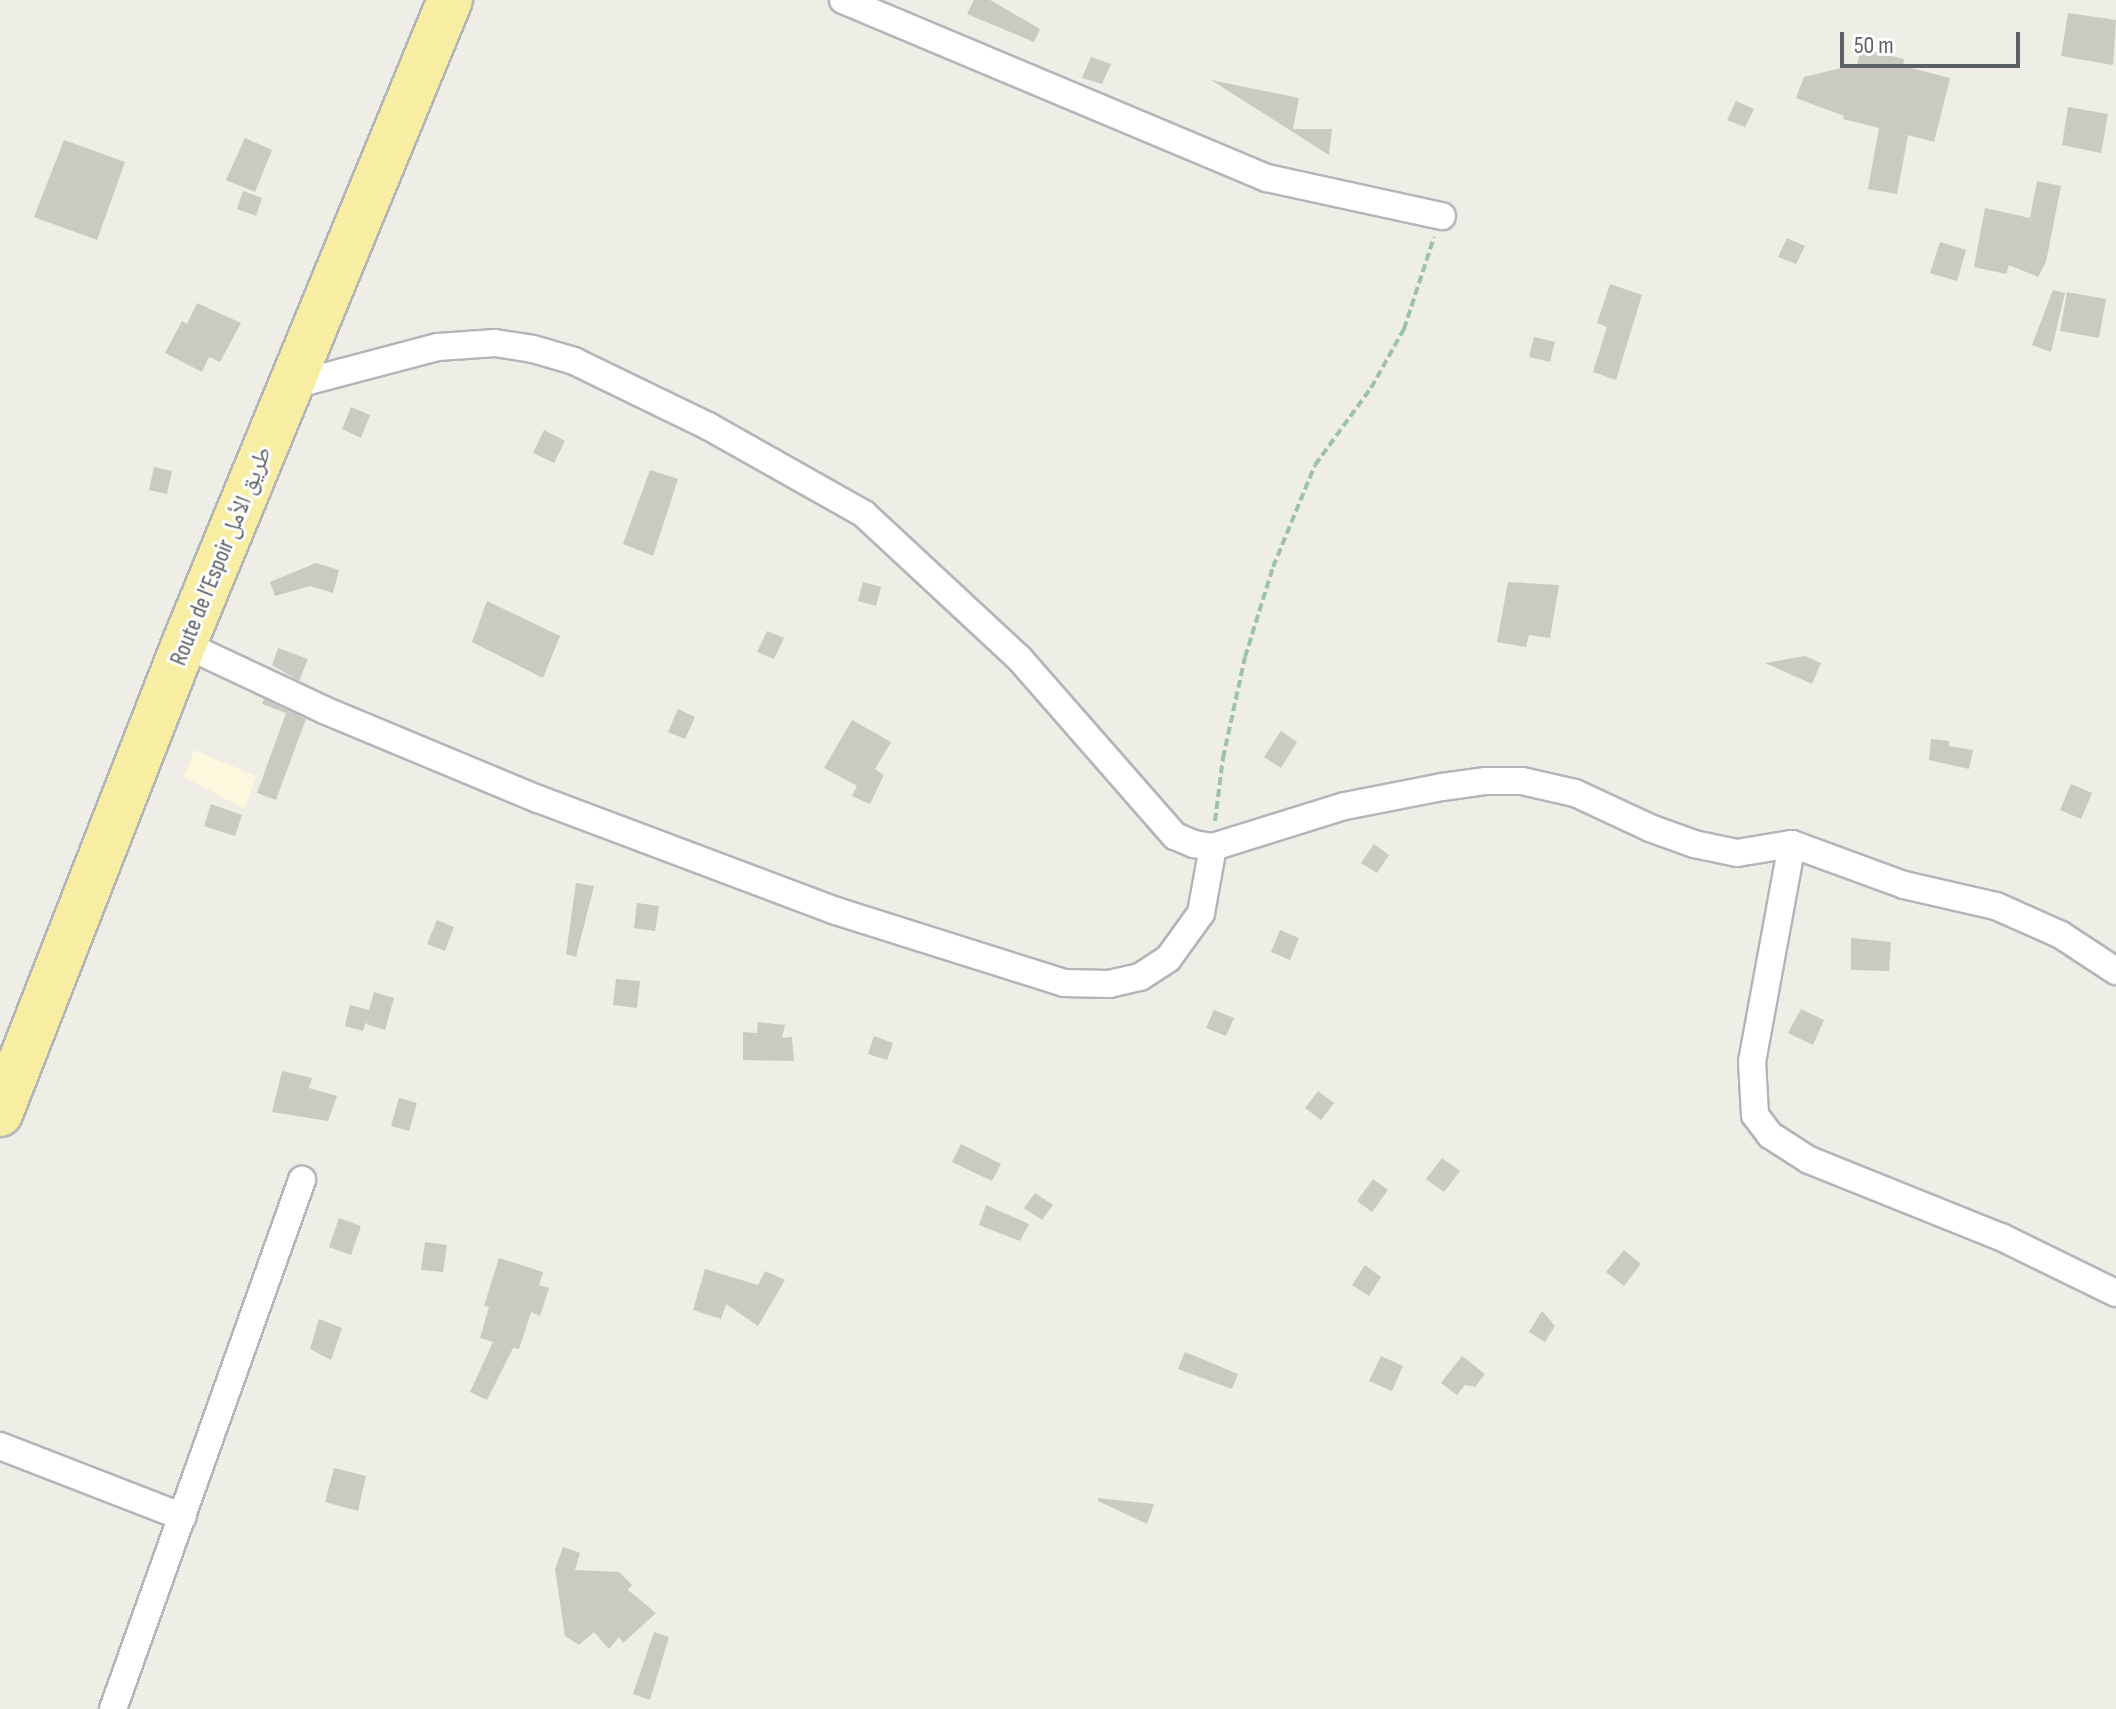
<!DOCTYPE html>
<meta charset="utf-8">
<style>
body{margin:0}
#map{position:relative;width:2116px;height:1709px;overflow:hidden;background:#eeede6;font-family:"Sofia Sans Condensed","Noto Naskh Arabic",sans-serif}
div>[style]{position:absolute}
.commercial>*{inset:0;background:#fbf8de}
.building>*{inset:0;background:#cac9c2}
.path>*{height:4px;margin-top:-2px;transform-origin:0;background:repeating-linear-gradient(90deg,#9cc2ac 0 8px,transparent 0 12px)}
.roads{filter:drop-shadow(2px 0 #b3b5b9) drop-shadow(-2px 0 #b3b5b9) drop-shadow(0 2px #b3b5b9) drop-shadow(0 -2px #b3b5b9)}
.minor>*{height:26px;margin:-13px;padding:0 13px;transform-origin:13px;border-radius:13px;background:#fff}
.trunk>*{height:44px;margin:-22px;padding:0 22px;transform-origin:22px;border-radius:22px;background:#f7eea3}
span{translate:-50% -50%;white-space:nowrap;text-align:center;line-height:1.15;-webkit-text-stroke:6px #fff;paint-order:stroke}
.street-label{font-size:24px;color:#5d6065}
.scale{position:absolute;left:1840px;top:32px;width:180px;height:36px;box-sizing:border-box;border:4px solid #5d6065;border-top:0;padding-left:10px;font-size:24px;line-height:28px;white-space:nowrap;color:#5d6065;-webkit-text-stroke:6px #fff;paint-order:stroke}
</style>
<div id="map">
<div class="commercial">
<div style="clip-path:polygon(194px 750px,256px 776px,245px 809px,184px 777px)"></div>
</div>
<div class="building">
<div style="clip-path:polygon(974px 0,990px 0,1040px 29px,1034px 42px,967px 14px)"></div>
<div style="clip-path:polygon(2068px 13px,2116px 20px,2113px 65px,2061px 56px)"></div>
<div style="clip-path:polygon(1861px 48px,1904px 59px,1903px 66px,1950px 78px,1934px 142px,1908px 135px,1897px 194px,1868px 189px,1879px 128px,1843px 119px,1844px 116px,1796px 98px,1804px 77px,1857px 64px)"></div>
<div style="clip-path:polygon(1091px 57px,1111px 64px,1102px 84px,1082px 78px)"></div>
<div style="clip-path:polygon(1211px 80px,1299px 98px,1293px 129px,1332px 129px,1329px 155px)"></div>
<div style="clip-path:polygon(1736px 101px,1754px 109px,1745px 127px,1727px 120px)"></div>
<div style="clip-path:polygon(2068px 107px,2108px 114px,2101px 153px,2062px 145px)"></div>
<div style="clip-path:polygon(245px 138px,272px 150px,255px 192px,226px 180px)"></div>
<div style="clip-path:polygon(64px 140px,125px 162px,97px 240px,34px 217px)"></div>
<div style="clip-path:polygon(2037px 181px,2061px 186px,2046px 262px,2038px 277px,2009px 265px,2006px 274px,1974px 267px,1985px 208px,2030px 218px)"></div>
<div style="clip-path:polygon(243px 191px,262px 198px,256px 216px,237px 209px)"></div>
<div style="clip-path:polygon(1787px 238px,1805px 246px,1796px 264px,1778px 257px)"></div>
<div style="clip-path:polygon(1940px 242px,1966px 250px,1957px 281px,1930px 273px)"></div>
<div style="clip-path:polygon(1610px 284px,1642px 295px,1616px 380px,1593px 372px,1607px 327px,1597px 323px)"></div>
<div style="clip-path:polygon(2053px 290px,2065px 293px,2051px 352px,2032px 345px)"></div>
<div style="clip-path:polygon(2067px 292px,2106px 299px,2099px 338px,2060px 331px)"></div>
<div style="clip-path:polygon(197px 303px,241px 323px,220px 362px,209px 357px,202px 372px,165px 353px,182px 321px,187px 324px)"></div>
<div style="clip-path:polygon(1534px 337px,1555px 342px,1550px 362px,1529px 357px)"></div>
<div style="clip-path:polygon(351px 407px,370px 415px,361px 438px,342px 429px)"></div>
<div style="clip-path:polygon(544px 430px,565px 441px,554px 463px,533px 453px)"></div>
<div style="clip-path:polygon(154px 467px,172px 471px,167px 494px,149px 490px)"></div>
<div style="clip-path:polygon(650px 470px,678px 479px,653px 556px,623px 544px)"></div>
<div style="clip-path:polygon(316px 563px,339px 570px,333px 593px,310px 586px,275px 596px,270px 582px)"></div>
<div style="clip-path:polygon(863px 582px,881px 587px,876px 606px,858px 601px)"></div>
<div style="clip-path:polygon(1508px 582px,1559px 585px,1550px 638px,1529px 635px,1526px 647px,1497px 642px)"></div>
<div style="clip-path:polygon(487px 601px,560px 636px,543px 678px,472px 642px)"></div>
<div style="clip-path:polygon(767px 631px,784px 638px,774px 659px,757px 652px)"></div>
<div style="clip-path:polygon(278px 648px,308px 659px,299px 681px,272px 665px)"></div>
<div style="clip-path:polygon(1805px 656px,1821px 663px,1812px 684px,1765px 663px)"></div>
<div style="clip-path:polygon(264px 699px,306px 719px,276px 800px,257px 793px,286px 713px,262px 704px)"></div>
<div style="clip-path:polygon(678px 709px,695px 717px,685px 739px,668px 732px)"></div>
<div style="clip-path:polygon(852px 720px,891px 742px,875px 769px,884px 775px,870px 804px,852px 796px,857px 786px,824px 768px)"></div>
<div style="clip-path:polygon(1281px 731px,1297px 742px,1281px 768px,1264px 757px)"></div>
<div style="clip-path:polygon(1931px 739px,1949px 741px,1949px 746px,1973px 750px,1969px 769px,1929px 760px)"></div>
<div style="clip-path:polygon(2071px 784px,2092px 793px,2081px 819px,2060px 810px)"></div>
<div style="clip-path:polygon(211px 804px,242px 815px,235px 836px,204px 826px)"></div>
<div style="clip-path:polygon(1374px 844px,1389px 855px,1377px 873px,1361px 863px)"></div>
<div style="clip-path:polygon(576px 883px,594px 886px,576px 957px,566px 954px)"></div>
<div style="clip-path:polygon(637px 903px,659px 906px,655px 931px,634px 928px)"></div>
<div style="clip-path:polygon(437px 920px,454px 927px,445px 951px,427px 944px)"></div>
<div style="clip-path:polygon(1280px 930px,1299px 938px,1290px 960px,1271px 952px)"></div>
<div style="clip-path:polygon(1851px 938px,1891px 942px,1889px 971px,1851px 970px)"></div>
<div style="clip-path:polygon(616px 979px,640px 981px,637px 1008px,613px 1005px)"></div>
<div style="clip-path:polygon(374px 992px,394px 998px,385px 1030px,366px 1024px,367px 1018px,363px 1031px,345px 1026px,350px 1005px,369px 1010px)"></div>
<div style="clip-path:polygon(1801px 1009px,1824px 1020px,1813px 1045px,1788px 1033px)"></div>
<div style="clip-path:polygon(1214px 1010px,1234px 1018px,1226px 1036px,1206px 1028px)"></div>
<div style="clip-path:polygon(758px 1022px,785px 1025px,782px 1038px,792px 1037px,794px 1061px,743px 1060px,743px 1032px,757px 1033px)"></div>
<div style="clip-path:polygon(874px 1036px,893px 1043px,887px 1060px,868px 1054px)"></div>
<div style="clip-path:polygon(282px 1071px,312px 1078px,309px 1088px,337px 1096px,328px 1121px,272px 1112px)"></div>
<div style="clip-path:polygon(1318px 1091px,1334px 1103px,1321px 1120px,1305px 1108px)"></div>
<div style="clip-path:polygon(399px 1098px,417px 1103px,409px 1131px,391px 1126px)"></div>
<div style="clip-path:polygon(961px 1144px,1001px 1164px,992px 1181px,952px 1162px)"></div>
<div style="clip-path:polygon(1442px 1158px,1460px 1171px,1444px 1192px,1426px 1179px)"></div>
<div style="clip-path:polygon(1373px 1179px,1388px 1190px,1372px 1212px,1357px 1201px)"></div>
<div style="clip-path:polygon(1035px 1193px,1053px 1205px,1042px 1220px,1024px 1208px)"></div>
<div style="clip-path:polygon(986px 1205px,1029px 1224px,1020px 1241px,979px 1225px)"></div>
<div style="clip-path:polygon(339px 1218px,361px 1226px,351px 1255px,329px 1247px)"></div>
<div style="clip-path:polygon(425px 1242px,447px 1245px,443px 1272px,421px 1270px)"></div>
<div style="clip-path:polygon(1624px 1250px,1641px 1264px,1624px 1286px,1606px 1272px)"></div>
<div style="clip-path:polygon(499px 1258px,543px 1272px,539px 1285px,549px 1288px,540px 1316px,531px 1312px,519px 1349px,513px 1348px,487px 1400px,470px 1392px,493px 1342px,480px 1338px,489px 1307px,484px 1306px)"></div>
<div style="clip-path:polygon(1365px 1265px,1381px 1277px,1369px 1296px,1352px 1285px)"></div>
<div style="clip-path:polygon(705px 1269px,758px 1285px,765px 1271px,785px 1280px,758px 1326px,726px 1304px,721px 1319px,693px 1310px)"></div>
<div style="clip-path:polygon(1542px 1311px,1555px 1326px,1545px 1342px,1529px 1332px)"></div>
<div style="clip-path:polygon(319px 1319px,342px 1328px,331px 1360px,310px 1349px)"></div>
<div style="clip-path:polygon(1185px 1352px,1238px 1374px,1232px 1389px,1178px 1369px)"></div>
<div style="clip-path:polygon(1381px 1356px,1403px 1366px,1392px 1391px,1369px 1381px)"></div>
<div style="clip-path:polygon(1462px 1356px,1485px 1374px,1475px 1387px,1465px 1385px,1457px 1395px,1441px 1383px)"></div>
<div style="clip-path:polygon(334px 1468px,366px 1476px,358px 1511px,325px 1502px)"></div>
<div style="clip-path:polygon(1098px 1498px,1154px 1504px,1147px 1524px,1098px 1501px)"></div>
<div style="clip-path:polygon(563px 1547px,580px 1553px,575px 1570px,619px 1572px,632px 1585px,628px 1590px,656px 1613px,623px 1643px,619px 1637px,609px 1649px,594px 1632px,579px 1645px,565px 1636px,555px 1569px)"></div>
<div style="clip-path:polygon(654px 1632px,669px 1637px,650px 1700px,633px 1694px)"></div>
</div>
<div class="path">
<div style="left:1215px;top:821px;width:64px;rotate:-82.8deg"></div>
<div style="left:1223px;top:758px;width:103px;rotate:-77.7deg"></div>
<div style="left:1245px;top:657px;width:94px;rotate:-72.7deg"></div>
<div style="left:1273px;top:567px;width:110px;rotate:-67.6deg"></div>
<div style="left:1315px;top:465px;width:95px;rotate:-54deg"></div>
<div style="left:1371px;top:388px;width:68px;rotate:-60.8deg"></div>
<div style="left:1404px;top:329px;width:97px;rotate:-71.9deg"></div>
</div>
<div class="roads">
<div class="minor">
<div style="left:843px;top:0;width:460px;rotate:22.8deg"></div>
<div style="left:1267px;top:178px;width:179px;rotate:12.3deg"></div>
<div style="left:290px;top:386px;width:153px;rotate:-14.8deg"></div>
<div style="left:438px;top:347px;width:57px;rotate:-4deg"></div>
<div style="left:495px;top:343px;width:38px;rotate:9deg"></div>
<div style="left:533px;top:349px;width:43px;rotate:16.3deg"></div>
<div style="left:574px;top:361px;width:149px;rotate:25.9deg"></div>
<div style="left:708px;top:426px;width:179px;rotate:29.4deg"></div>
<div style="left:864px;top:514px;width:212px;rotate:42.9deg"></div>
<div style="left:1019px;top:658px;width:237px;rotate:48.8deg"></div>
<div style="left:1175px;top:836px;width:21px;rotate:23deg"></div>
<div style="left:1194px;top:844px;width:19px;rotate:9deg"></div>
<div style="left:1213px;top:847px;width:138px;rotate:-17.3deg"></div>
<div style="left:1345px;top:806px;width:99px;rotate:-11.1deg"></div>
<div style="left:1442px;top:787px;width:43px;rotate:-7.9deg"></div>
<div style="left:1485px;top:781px;width:37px"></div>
<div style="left:1522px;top:781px;width:54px;rotate:12.8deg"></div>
<div style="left:1575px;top:793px;width:83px;rotate:25deg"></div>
<div style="left:1650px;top:828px;width:47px;rotate:20deg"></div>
<div style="left:1694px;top:844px;width:44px;rotate:11.8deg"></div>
<div style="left:1737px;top:853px;width:56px;rotate:-9.3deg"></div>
<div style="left:1792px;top:844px;width:119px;rotate:20.1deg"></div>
<div style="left:1904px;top:885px;width:94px;rotate:12.9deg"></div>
<div style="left:1996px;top:906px;width:71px;rotate:24deg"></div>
<div style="left:2061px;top:935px;width:66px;rotate:33.2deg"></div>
<div style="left:184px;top:644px;width:155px;rotate:25.2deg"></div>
<div style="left:324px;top:710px;width:232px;rotate:22.6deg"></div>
<div style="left:538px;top:799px;width:318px;rotate:20.6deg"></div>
<div style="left:836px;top:911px;width:239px;rotate:17.5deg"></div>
<div style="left:1064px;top:983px;width:45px;rotate:1.3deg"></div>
<div style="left:1109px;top:984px;width:32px;rotate:-13deg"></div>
<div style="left:1140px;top:977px;width:33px;rotate:-33deg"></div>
<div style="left:1168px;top:959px;width:57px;rotate:-54.3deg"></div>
<div style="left:1201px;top:913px;width:67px;rotate:-79.7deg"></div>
<div style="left:1792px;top:844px;width:221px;rotate:100.4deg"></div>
<div style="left:1752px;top:1061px;width:54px;rotate:86.8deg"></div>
<div style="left:1755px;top:1115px;width:25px;rotate:53deg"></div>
<div style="left:1770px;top:1135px;width:46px;rotate:32.7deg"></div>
<div style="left:1809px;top:1160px;width:207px;rotate:21.9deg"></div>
<div style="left:2001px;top:1237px;width:128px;rotate:26deg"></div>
<div style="left:0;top:1446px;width:196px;rotate:21.2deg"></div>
<div style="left:113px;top:1709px;width:562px;rotate:-70.34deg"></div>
</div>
<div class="trunk">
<div style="left:0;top:1114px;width:505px;rotate:-68.62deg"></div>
<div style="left:184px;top:644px;width:697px;rotate:-67.56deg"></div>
</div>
</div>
<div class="street-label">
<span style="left:221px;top:556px;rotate:-68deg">Route de l’Espoir طريق الأمل</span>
</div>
<div class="scale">50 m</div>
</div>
